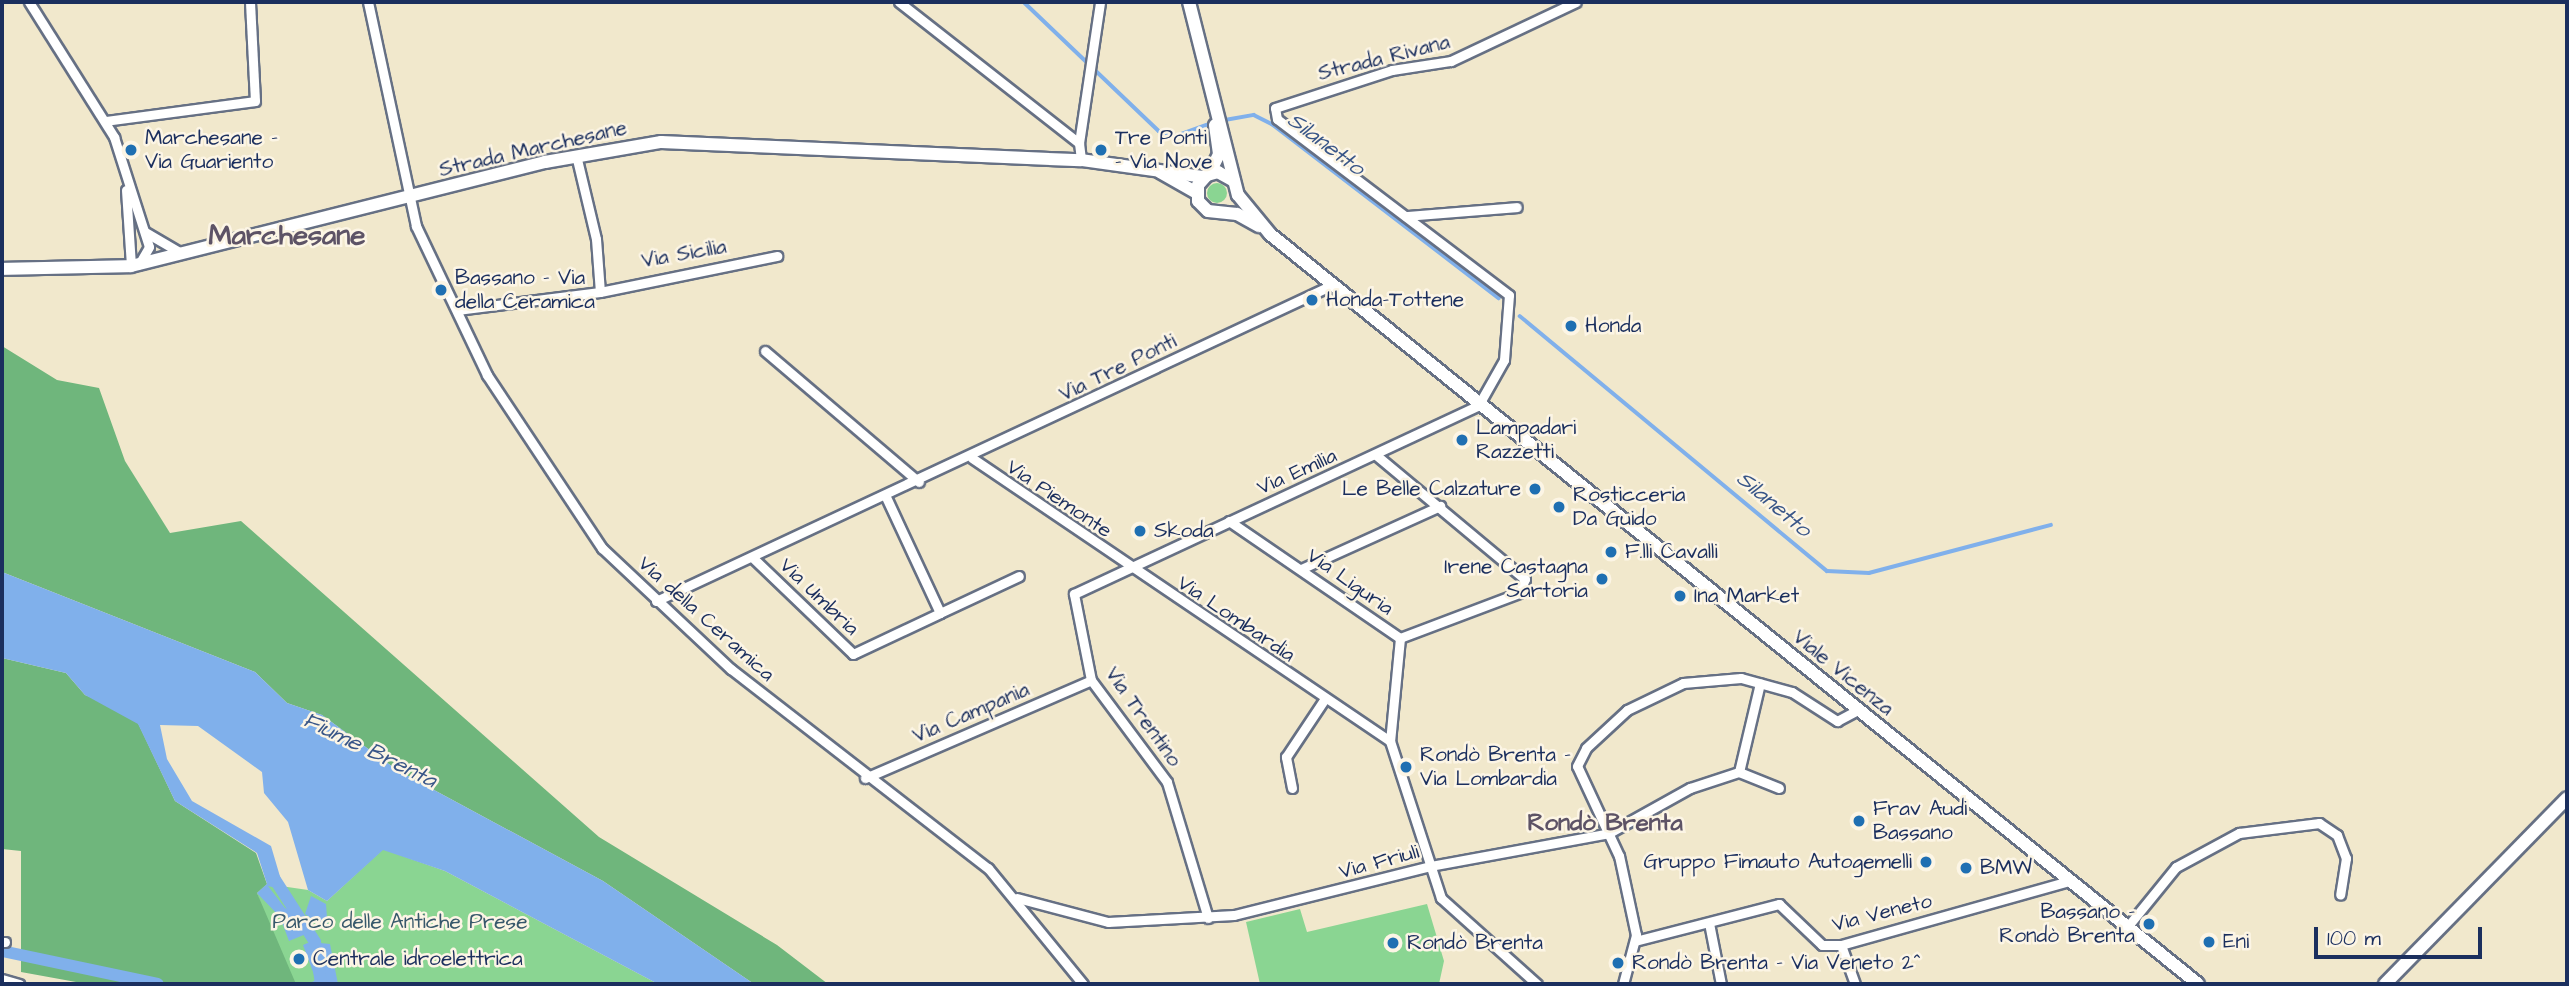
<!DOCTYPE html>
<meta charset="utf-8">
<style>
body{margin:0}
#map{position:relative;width:2569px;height:986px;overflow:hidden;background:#f1e8cc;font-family:"Architects Daughter",sans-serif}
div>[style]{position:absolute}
.green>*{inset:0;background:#8ad592}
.round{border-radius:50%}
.forest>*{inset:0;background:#6fb67c}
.water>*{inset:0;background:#80b0eb}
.stream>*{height:3.5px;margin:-1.75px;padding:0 1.75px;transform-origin:1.75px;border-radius:1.75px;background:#80b0eb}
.canal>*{height:12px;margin:-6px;padding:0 6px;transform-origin:6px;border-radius:6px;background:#80b0eb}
.roads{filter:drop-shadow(2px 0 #667084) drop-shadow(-2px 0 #667084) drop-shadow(0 2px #667084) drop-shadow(0 -2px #667084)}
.street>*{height:9px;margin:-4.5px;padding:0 4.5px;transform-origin:4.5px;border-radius:4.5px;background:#fff}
.secondary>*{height:12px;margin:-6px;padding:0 6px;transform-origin:6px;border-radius:6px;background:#fff}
.dots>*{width:19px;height:19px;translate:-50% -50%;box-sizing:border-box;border:4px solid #fcf5e5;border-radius:50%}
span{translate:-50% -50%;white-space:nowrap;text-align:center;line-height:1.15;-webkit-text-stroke:5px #fcf5e5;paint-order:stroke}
.street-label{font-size:21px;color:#1b2f5e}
.poi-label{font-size:21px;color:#1b2f5e}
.left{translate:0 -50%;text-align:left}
.right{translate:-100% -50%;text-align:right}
.park-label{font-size:21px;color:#37586b}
.water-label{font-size:23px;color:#395688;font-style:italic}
.quarter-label{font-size:24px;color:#5d5366;font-weight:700}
.district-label{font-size:28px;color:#5d5366;font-weight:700}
.frame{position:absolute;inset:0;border:4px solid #1b2f5e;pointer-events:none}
.scale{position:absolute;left:2314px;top:927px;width:168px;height:32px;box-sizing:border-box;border:4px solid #1b2f5e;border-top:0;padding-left:9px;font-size:21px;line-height:24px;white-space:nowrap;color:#1b2f5e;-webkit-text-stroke:5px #fcf5e5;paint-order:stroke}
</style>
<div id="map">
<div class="green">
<div class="round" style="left:1207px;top:183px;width:20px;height:20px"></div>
<div style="clip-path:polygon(383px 849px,445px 871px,658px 984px,286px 984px,257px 893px,267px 884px,308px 890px,327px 901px)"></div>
<div style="clip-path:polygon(1427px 904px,1444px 961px,1439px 984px,1260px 984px,1246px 922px,1300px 909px,1307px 932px)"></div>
</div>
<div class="forest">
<div style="clip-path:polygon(2px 346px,57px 380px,99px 388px,125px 461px,170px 533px,241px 521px,599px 837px,777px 945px,828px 984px,754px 984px,603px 881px,397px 770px,322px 715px,287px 703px,255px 672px,2px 572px)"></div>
<div style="clip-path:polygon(2px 658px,66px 673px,85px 695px,118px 708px,138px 723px,175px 801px,256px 853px,267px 884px,257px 893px,296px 984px,87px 984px,21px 972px,21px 851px,2px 849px)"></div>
</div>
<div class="water">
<div style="clip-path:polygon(2px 572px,255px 672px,287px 703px,322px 715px,397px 770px,603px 881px,754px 984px,658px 984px,445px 871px,383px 850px,327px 901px,308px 890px,288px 822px,264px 793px,262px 772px,198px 726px,160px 725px,167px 759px,192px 801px,271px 846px,284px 890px,268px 886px,285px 908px,300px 914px,306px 934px,289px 941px,280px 917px,257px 893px,267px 884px,257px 853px,175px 801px,138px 724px,85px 695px,66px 673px,2px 658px)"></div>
<div style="clip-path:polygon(311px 896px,326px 904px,328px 931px,305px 914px)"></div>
<div style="clip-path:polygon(310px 942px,330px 944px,338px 984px,308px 984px,316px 980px,303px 945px)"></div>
</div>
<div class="stream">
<div style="left:1024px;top:2px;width:187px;rotate:43.7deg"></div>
<div style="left:1159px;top:131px;width:18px;rotate:16deg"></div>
<div style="left:1176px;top:136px;width:32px;rotate:-20deg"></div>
<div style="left:1225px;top:120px;width:29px;rotate:-10deg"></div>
<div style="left:1254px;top:115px;width:20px;rotate:27deg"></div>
<div style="left:1272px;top:124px;width:286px;rotate:37.5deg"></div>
<div style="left:1520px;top:316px;width:399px;rotate:39.7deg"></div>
<div style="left:1827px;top:571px;width:42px;rotate:2.7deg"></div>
<div style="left:1869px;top:573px;width:188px;rotate:-14.8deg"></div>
</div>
<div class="canal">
<div style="left:272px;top:875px;width:80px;rotate:57.3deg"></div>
<div style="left:315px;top:942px;width:42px;rotate:81.9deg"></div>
<div style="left:2px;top:951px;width:159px;rotate:11.9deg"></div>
</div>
<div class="roads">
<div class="street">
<div style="left:29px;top:2px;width:160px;rotate:57.8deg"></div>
<div style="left:114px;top:137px;width:115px;rotate:72.3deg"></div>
<div style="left:149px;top:247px;width:20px;rotate:120deg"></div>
<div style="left:368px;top:2px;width:229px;rotate:77.9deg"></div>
<div style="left:416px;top:226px;width:165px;rotate:64.5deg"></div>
<div style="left:487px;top:375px;width:208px;rotate:56.4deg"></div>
<div style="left:602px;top:548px;width:177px;rotate:43.2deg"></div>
<div style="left:731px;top:669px;width:325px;rotate:37.8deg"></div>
<div style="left:988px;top:868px;width:150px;rotate:50.7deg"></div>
<div style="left:899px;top:2px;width:229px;rotate:38.1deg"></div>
<div style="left:1079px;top:143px;width:17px;rotate:83deg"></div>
<div style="left:105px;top:121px;width:151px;rotate:-7.6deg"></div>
<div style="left:255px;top:101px;width:99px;rotate:-92.9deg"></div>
<div style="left:1079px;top:143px;width:143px;rotate:-81.5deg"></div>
<div style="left:576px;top:155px;width:86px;rotate:76.6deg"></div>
<div style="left:596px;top:239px;width:53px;rotate:85.7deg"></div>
<div style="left:126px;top:190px;width:76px;rotate:86.2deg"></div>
<div style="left:1406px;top:216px;width:111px;rotate:-4.6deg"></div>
<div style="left:145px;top:232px;width:42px;rotate:30.3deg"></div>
<div style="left:457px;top:310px;width:144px;rotate:-7.2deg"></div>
<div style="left:600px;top:292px;width:181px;rotate:-11.5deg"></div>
<div style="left:765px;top:351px;width:202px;rotate:40.4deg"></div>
<div style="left:1376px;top:455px;width:194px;rotate:39.8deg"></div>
<div style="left:1525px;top:579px;width:15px;rotate:113deg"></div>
<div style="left:1519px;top:593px;width:127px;rotate:159.3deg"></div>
<div style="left:972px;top:458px;width:505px;rotate:34.1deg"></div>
<div style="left:1390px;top:741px;width:165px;rotate:72deg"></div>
<div style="left:1441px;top:898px;width:129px;rotate:41.9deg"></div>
<div style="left:886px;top:497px;width:128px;rotate:65deg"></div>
<div style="left:940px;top:613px;width:87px;rotate:-25.1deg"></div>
<div style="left:1229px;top:521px;width:207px;rotate:34.4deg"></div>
<div style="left:1400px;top:638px;width:103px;rotate:95.5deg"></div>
<div style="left:752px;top:557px;width:140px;rotate:43.8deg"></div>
<div style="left:853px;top:654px;width:96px;rotate:-25.2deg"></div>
<div style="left:1301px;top:569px;width:153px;rotate:-24.4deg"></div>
<div style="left:656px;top:601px;width:746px;rotate:-25.05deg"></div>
<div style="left:1739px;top:772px;width:91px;rotate:-76.7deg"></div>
<div style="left:865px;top:778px;width:246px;rotate:-23.4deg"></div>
<div style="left:1292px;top:788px;width:32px;rotate:-101deg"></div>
<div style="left:1286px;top:757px;width:69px;rotate:-56.3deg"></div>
<div style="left:1017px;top:898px;width:94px;rotate:14.8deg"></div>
<div style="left:1108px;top:922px;width:126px;rotate:-3.2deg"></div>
<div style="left:1234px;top:915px;width:202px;rotate:-14deg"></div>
<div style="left:1430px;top:866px;width:182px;rotate:-10.4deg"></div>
<div style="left:1609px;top:833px;width:93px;rotate:-29.1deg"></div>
<div style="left:1690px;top:788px;width:52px;rotate:-18.1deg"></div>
<div style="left:1739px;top:772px;width:43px;rotate:21.8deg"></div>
<div style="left:1208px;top:918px;width:142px;rotate:-106.8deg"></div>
<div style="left:1167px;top:782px;width:127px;rotate:-126.7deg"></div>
<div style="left:1091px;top:680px;width:88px;rotate:-101.2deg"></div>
<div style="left:1074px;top:594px;width:446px;rotate:-25deg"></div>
<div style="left:1478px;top:406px;width:53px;rotate:-60.5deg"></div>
<div style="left:1504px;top:360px;width:65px;rotate:-85.6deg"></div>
<div style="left:1509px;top:295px;width:291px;rotate:-142.8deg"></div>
<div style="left:1277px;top:119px;width:11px;rotate:-100deg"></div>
<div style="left:1275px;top:108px;width:123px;rotate:-18deg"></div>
<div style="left:1392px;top:70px;width:60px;rotate:-8.7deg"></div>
<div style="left:1451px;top:61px;width:138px;rotate:-25.3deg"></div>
<div style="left:1709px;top:923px;width:62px;rotate:78.9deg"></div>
<div style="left:2128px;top:926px;width:76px;rotate:-50.9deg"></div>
<div style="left:2176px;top:867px;width:72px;rotate:-28.4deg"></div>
<div style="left:2239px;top:833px;width:81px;rotate:-7.1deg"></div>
<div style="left:2319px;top:823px;width:22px;rotate:34deg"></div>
<div style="left:2337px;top:835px;width:25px;rotate:69deg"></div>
<div style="left:2346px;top:858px;width:37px;rotate:99deg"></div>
<div style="left:1635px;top:941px;width:149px;rotate:-14.4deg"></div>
<div style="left:1779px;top:904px;width:59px;rotate:43.6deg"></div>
<div style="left:1822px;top:945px;width:19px"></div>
<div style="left:1841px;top:945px;width:240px;rotate:-15.7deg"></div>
<div style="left:2px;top:942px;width:3px"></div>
<div style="left:1841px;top:945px;width:41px;rotate:70.3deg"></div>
<div style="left:2px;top:979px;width:18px;rotate:16deg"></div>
<div style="left:1623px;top:984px;width:51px;rotate:-75.1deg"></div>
<div style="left:1636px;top:935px;width:81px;rotate:-102.1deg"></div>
<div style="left:1619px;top:856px;width:99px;rotate:-115deg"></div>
<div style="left:1577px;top:766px;width:20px;rotate:-63deg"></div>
<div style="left:1586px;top:748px;width:56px;rotate:-42.8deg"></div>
<div style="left:1627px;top:710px;width:62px;rotate:-25.7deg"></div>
<div style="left:1683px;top:683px;width:58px;rotate:-4.9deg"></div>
<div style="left:1741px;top:678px;width:53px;rotate:15.4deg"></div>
<div style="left:1792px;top:692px;width:54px;rotate:32.8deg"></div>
<div style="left:1837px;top:721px;width:24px;rotate:-28deg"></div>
</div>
<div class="secondary">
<div style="left:1189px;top:2px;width:199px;rotate:75.8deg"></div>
<div style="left:1238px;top:195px;width:50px;rotate:50.6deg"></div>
<div style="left:1270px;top:234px;width:1193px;rotate:38.94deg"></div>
<div style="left:1160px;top:172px;width:43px;rotate:29.6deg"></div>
<div style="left:1209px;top:174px;width:22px;rotate:-63deg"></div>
<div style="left:1219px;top:154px;width:29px;rotate:-98deg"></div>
<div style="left:1234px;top:181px;width:18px;rotate:-151deg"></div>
<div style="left:1218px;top:172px;width:11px;rotate:165deg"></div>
<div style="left:1207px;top:175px;width:13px;rotate:132deg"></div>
<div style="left:1198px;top:185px;width:16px;rotate:90deg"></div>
<div style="left:1198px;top:201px;width:14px;rotate:45deg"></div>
<div style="left:1208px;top:211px;width:29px;rotate:6deg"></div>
<div style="left:1237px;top:214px;width:25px;rotate:29deg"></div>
<div style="left:2px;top:269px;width:129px;rotate:-1.3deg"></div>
<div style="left:131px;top:266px;width:427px;rotate:-14.1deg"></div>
<div style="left:545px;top:162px;width:118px;rotate:-9.8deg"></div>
<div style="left:661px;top:142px;width:420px;rotate:2.5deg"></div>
<div style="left:1081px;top:160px;width:124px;rotate:7.9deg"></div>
<div style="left:2385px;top:984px;width:260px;rotate:-45.6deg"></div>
</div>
</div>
<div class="dots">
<div style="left:131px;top:150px;background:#1f6fb2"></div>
<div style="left:1101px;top:150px;background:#1f6fb2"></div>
<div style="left:441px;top:290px;background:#1f6fb2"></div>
<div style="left:1312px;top:300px;background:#1f6fb2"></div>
<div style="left:1571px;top:326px;background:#1f6fb2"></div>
<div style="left:1462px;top:440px;background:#1f6fb2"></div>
<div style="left:1535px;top:489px;background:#1f6fb2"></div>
<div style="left:1559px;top:507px;background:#1f6fb2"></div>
<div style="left:1140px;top:531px;background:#1f6fb2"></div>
<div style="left:1611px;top:552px;background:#1f6fb2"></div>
<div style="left:1602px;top:579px;background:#1f6fb2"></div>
<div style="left:1680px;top:596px;background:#1f6fb2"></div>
<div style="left:1406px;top:767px;background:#1f6fb2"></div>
<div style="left:1859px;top:821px;background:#1f6fb2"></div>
<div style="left:1926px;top:862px;background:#1f6fb2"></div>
<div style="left:1966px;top:868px;background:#1f6fb2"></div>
<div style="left:2149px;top:924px;background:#1f6fb2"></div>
<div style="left:2209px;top:942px;background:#1f6fb2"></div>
<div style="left:1393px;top:943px;background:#1f6fb2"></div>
<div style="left:299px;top:959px;background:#1f6fb2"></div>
<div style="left:1618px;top:963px;background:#1f6fb2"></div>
</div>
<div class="street-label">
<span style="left:1384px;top:58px;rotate:-14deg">Strada Rivana</span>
<span style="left:533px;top:149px;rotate:-13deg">Strada Marchesane</span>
<span style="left:684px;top:254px;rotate:-10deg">Via Sicilia</span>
<span style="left:1118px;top:368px;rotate:-26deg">Via Tre Ponti</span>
<span style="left:1297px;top:472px;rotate:-24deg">Via Emilia</span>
<span style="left:1059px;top:499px;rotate:34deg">Via Piemonte</span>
<span style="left:1350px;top:582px;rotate:35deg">Via Liguria</span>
<span style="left:819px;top:597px;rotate:44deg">Via Umbria</span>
<span style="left:706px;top:619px;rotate:42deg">Via della Ceramica</span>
<span style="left:1236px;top:619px;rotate:34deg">Via Lombardia</span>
<span style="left:1843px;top:673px;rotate:39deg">Viale Vicenza</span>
<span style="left:971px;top:713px;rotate:-23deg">Via Campania</span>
<span style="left:1143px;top:717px;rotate:55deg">Via Trentino</span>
<span style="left:1379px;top:862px;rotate:-15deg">Via Friuli</span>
<span style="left:1882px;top:913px;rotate:-14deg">Via Veneto</span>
</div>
<div class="poi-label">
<span class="left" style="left:145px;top:150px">Marchesane -<br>Via Guariento</span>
<span class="left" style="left:1115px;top:150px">Tre Ponti<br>- Via Nove</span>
<span class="left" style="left:455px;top:290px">Bassano - Via<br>della Ceramica</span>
<span class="left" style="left:1326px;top:300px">Honda-Tottene</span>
<span class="left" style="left:1585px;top:326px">Honda</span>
<span class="left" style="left:1476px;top:440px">Lampadari<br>Razzetti</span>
<span class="right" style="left:1521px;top:489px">Le Belle Calzature</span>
<span class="left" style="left:1573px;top:507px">Rosticceria<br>Da Guido</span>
<span class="left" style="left:1154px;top:531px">Skoda</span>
<span class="left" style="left:1625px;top:552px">F.lli Cavalli</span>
<span class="right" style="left:1588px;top:579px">Irene Castagna<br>Sartoria</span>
<span class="left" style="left:1694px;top:596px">Ina Market</span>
<span class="left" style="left:1420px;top:767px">Rondò Brenta -<br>Via Lombardia</span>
<span class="left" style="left:1873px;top:821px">Frav Audi<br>Bassano</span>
<span class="right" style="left:1912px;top:862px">Gruppo Fimauto Autogemelli</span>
<span class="left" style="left:1980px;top:868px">BMW</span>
<span class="right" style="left:2135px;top:924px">Bassano -<br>Rondò Brenta</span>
<span class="left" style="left:2223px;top:942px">Eni</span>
<span class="left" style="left:1407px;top:943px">Rondò Brenta</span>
<span class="left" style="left:313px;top:959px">Centrale idroelettrica</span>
<span class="left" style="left:1632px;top:963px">Rondò Brenta - Via Veneto 2^</span>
</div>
<div class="park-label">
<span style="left:400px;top:922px">Parco delle Antiche Prese</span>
</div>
<div class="water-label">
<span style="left:1326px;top:144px;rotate:37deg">Silanetto</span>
<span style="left:1774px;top:504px;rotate:40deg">Silanetto</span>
<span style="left:370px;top:750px;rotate:26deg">Fiume Brenta</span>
</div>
<div class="quarter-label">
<span style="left:1605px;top:824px">Rondò Brenta</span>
</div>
<div class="district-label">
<span style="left:287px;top:236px">Marchesane</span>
</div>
<div class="frame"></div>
<div class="scale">100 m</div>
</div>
